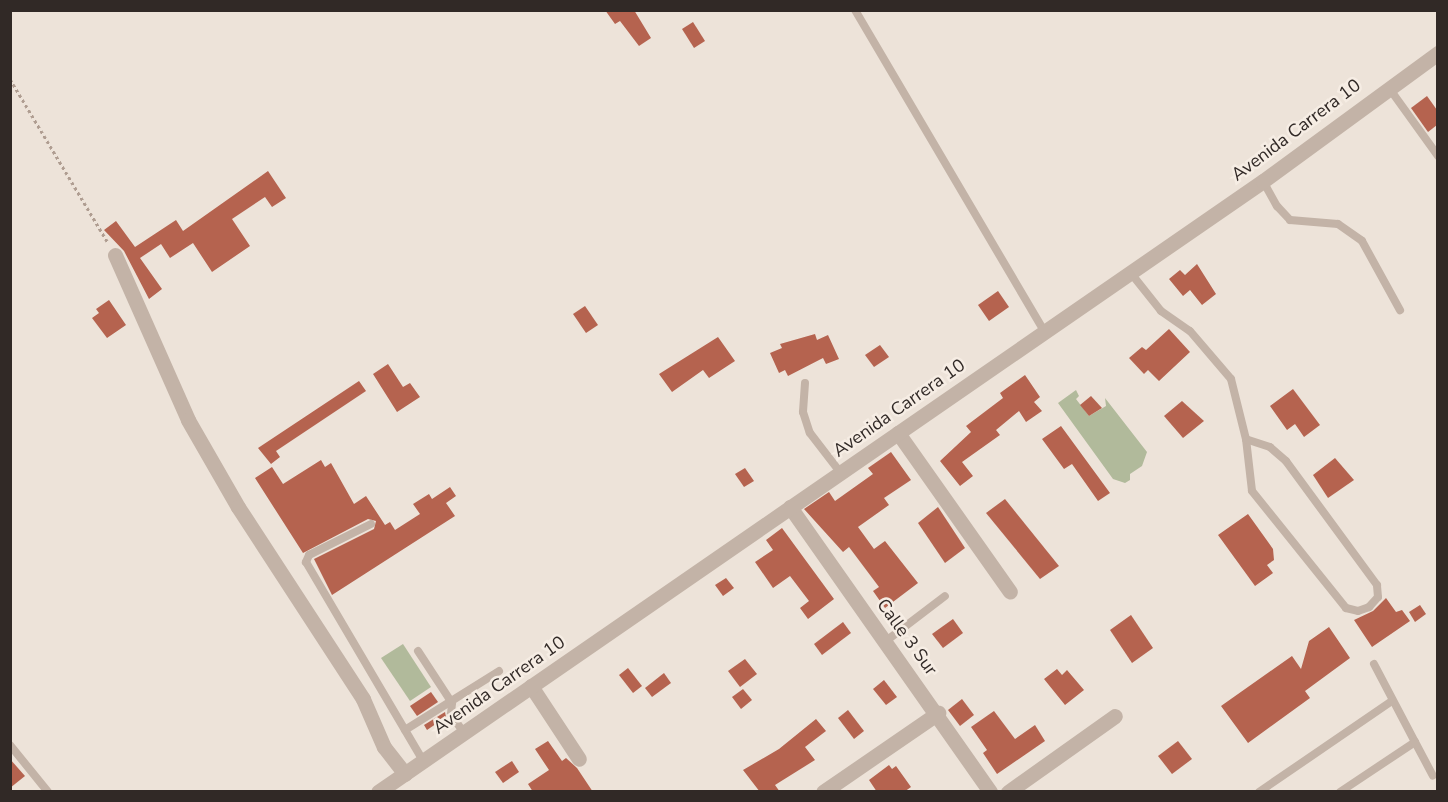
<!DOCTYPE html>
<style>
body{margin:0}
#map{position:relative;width:1448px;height:802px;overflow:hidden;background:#ede3d9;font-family:"Nunito Sans",sans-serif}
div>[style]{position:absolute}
.green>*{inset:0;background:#b1ba9b}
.building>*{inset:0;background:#b5634f}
.path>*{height:3px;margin-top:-1.5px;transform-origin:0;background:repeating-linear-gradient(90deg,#af9d91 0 3px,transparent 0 6px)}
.service>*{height:8px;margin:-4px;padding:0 4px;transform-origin:4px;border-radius:4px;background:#c3b3a7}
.minor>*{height:15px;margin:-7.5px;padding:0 7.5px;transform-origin:7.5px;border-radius:7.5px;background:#c3b3a7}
.tertiary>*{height:15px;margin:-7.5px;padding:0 7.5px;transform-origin:7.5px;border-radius:7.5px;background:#c3b3a7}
span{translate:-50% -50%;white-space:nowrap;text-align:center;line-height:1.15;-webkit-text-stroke:5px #f6ede4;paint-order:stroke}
.street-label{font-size:18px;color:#312926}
.frame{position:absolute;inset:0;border:12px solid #312926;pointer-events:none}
</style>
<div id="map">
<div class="green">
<div style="clip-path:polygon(1076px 390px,1079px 396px,1076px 399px,1089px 416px,1106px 406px,1105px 398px,1147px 452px,1142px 466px,1130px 474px,1130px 480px,1125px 483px,1113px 479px,1058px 403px)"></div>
<div style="clip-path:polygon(403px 644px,431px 687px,410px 701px,381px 658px)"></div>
</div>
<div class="building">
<div style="clip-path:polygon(605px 10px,634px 10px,651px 38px,639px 46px,620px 21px,615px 24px)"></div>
<div style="clip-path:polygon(693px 22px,705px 41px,694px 48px,682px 29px)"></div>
<div style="clip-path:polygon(1427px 96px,1437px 110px,1437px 125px,1428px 132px,1411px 108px)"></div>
<div style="clip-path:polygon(268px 171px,286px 198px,272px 207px,265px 197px,232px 219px,250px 246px,212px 272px,193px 243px,170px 258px,161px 244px,140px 258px,162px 289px,149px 299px,124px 251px,104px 230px,116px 221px,135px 247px,176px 220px,183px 231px)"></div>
<div style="clip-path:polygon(1197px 264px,1216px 294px,1202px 305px,1190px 290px,1183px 296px,1169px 279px,1180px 270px,1185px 275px)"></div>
<div style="clip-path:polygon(998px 291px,1009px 307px,989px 321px,978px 305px)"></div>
<div style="clip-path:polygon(109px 300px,126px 325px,107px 338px,92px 318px,99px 313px,96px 309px)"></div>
<div style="clip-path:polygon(585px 306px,598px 325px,586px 333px,573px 314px)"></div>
<div style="clip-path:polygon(1169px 329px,1190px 352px,1159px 381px,1148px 370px,1144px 374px,1129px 358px,1142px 347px,1146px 350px)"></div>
<div style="clip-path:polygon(815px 334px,817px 340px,828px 335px,839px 359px,826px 364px,823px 358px,788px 376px,785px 370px,779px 373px,770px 353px,782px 348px,780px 344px)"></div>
<div style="clip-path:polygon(718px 337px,735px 361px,709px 378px,703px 370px,672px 392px,659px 374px)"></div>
<div style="clip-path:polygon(880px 345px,889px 357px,874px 367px,865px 355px)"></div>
<div style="clip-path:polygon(388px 364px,403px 387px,410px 383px,420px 397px,397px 412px,373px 374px)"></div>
<div style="clip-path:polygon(1025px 375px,1040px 397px,1034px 402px,1042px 411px,1026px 422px,1019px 411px,996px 430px,1000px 435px,962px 462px,973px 476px,960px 486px,940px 461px,971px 432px,966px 426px,1003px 398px,1000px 393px)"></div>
<div style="clip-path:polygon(359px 381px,366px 391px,276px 451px,280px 457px,271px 464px,258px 448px)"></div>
<div style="clip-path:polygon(1293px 389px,1320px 425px,1304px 437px,1295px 424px,1287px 430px,1270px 406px)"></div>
<div style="clip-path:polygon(1091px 396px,1102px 408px,1089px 416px,1080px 405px)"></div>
<div style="clip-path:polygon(1182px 401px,1204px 421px,1183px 438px,1164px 416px)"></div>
<div style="clip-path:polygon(1061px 426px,1110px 493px,1098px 501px,1072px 464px,1064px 469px,1042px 439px)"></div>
<div style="clip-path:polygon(891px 452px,911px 480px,884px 498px,889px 505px,858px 527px,874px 549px,885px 541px,918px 583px,885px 608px,873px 591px,879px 587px,849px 547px,843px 552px,804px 509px,829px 492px,835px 501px,873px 474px,868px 468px)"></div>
<div style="clip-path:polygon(1335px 458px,1354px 480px,1328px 498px,1313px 475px)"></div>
<div style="clip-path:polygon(321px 460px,325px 467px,331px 463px,354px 504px,366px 496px,385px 525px,390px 522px,395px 530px,420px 514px,413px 504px,429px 494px,432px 499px,450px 487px,456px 496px,446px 503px,455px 516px,332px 595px,314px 559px,374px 529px,376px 521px,368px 519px,303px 553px,255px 478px,272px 467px,283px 484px)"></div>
<div style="clip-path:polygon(745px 468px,754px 481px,744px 487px,735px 474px)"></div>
<div style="clip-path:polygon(1005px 499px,1059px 566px,1040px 579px,986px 513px)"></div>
<div style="clip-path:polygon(938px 507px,965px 548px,945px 563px,918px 523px)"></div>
<div style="clip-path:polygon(1248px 514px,1273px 549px,1274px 560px,1267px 565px,1273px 573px,1255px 586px,1218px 535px)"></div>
<div style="clip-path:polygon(782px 528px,834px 599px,808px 619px,800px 608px,809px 601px,790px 576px,773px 588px,755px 562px,773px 550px,766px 540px)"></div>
<div style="clip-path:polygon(726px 578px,734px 588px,723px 596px,715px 585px)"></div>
<div style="clip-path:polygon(1386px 598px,1396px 612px,1402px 610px,1410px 621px,1372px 647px,1354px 620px,1373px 611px)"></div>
<div style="clip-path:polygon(1420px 605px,1426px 614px,1415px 622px,1409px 612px)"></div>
<div style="clip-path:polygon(1131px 615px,1153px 648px,1132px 663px,1110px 630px)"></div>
<div style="clip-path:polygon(953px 619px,963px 633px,943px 648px,932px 634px)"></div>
<div style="clip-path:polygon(843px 622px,851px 633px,822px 655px,814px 644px)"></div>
<div style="clip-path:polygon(1329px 627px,1350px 658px,1305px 691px,1310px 698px,1248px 743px,1221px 706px,1292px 656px,1301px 669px,1309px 641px)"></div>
<div style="clip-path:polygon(745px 659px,757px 674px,740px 687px,728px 671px)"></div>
<div style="clip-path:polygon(628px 668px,642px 686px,633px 693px,619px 675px)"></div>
<div style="clip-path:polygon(1057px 669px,1062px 675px,1067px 670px,1084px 690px,1065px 705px,1044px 679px)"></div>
<div style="clip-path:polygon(664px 673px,671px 683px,652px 697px,645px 688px)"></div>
<div style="clip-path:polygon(884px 680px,897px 697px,886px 705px,873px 689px)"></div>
<div style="clip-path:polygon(743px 689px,752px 700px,741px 709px,732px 697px)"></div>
<div style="clip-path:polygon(431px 692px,438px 702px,417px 716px,410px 706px)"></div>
<div style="clip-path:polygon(962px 699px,974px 715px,960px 726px,948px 710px)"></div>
<div style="clip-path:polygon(848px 710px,864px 731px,854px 739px,838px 718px)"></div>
<div style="clip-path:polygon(994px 711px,1015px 739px,1035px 725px,1045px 741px,997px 774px,983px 753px,987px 750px,971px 727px)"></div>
<div style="clip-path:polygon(445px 712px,446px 717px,427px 730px,424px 725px)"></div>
<div style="clip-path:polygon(816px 719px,826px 731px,805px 747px,815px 760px,775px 785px,780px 792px,760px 792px,743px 770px,779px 749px)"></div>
<div style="clip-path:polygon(548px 741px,562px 761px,566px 758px,577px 768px,593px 792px,533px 792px,528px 784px,549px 770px,535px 749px)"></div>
<div style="clip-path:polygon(1178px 741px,1192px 759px,1172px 774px,1158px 756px)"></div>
<div style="clip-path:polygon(10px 759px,25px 776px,10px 788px)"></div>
<div style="clip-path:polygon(512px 761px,519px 772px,503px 783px,495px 772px)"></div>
<div style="clip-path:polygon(889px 765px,892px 769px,896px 766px,911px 787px,904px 792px,877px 792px,869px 780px)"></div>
</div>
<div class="path">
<div style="left:10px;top:79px;width:191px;rotate:59.1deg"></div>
</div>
<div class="service">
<div style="left:855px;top:10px;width:373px;rotate:59.5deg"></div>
<div style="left:1389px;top:88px;width:84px;rotate:54.2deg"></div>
<div style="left:1263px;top:181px;width:29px;rotate:61deg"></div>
<div style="left:1277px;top:206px;width:19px;rotate:47deg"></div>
<div style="left:1290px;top:220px;width:48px;rotate:4.8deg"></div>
<div style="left:1338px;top:224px;width:29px;rotate:35deg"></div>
<div style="left:1362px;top:241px;width:79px;rotate:61.2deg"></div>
<div style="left:1130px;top:272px;width:50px;rotate:51.5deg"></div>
<div style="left:1161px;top:311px;width:35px;rotate:35deg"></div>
<div style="left:1190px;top:331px;width:63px;rotate:49.5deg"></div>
<div style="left:1231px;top:379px;width:62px;rotate:76deg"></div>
<div style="left:1246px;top:439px;width:52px;rotate:83.4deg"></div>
<div style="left:1252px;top:491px;width:150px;rotate:51.2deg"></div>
<div style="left:1346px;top:608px;width:12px;rotate:14deg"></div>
<div style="left:1358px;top:611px;width:12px;rotate:-20deg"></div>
<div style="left:1369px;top:607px;width:13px;rotate:-48deg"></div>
<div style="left:1378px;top:597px;width:12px;rotate:-95deg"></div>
<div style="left:1377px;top:585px;width:154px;rotate:-126.3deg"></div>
<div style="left:1286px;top:461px;width:21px;rotate:-139deg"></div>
<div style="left:1270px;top:447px;width:25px;rotate:-162deg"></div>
<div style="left:805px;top:383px;width:29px;rotate:94deg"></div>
<div style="left:803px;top:412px;width:22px;rotate:72deg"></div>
<div style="left:810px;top:433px;width:49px;rotate:52.4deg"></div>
<div style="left:371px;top:524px;width:69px;rotate:153.4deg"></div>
<div style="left:309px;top:555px;width:8px;rotate:113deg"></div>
<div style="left:306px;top:562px;width:232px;rotate:59.5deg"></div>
<div style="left:886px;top:641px;width:74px;rotate:-37.3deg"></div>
<div style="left:418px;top:651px;width:62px;rotate:56.8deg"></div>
<div style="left:452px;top:703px;width:11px;rotate:95deg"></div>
<div style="left:451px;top:714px;width:23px;rotate:56deg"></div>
<div style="left:1374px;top:664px;width:88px;rotate:62.3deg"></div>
<div style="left:405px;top:730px;width:111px;rotate:-32.1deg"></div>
<div style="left:10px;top:745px;width:60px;rotate:51deg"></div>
<div style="left:1259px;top:792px;width:161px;rotate:-34.4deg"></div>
<div style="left:1340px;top:792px;width:90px;rotate:-33.7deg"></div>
<div style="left:1415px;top:742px;width:38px;rotate:62deg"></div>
</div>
<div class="minor">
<div style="left:115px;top:255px;width:180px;rotate:66.1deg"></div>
<div style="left:188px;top:420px;width:100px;rotate:60.1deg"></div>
<div style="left:238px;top:507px;width:229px;rotate:56.9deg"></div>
<div style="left:363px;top:699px;width:52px;rotate:66.4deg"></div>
<div style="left:384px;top:747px;width:34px;rotate:52deg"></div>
<div style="left:898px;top:433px;width:194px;rotate:54.8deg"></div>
<div style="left:790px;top:507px;width:348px;rotate:54.9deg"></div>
<div style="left:531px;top:686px;width:87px;rotate:56.7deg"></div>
<div style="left:823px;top:792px;width:140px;rotate:-34.5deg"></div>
<div style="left:1008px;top:792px;width:131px;rotate:-35.4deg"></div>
</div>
<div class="tertiary">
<div style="left:378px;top:792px;width:1075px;rotate:-34.62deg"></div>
<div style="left:1263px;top:181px;width:217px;rotate:-36.2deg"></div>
</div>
<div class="street-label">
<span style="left:1296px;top:130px;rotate:-37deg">Avenida Carrera 10</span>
<span style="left:899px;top:408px;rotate:-35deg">Avenida Carrera 10</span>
<span style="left:907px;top:637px;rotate:54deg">Calle 3 Sur</span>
<span style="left:499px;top:685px;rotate:-35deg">Avenida Carrera 10</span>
</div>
<div class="frame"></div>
</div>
